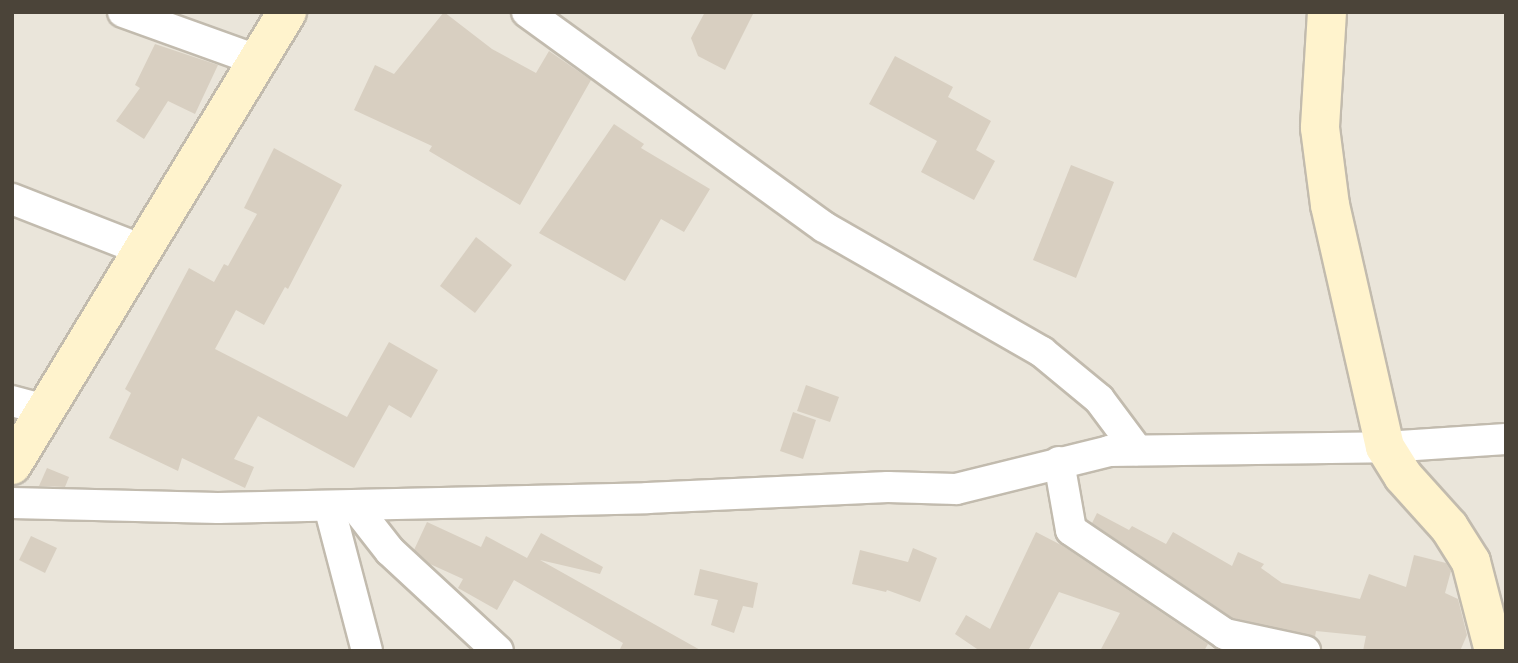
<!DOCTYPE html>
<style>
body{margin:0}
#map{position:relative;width:1518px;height:663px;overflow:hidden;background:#f6f3ec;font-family:"DM Sans",sans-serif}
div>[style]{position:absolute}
.residential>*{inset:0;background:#eae5da}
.building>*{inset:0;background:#d8cfc1}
.roads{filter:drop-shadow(2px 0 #c2bbae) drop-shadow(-2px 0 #c2bbae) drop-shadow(0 2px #c2bbae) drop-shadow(0 -2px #c2bbae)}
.street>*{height:30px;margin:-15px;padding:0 15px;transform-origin:15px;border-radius:15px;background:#fff}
.secondary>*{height:38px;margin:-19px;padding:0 19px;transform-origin:19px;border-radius:19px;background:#fff3cd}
span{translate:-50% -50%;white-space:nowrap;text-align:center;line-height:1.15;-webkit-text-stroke:5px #fff;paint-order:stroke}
.frame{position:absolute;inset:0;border:14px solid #4b4439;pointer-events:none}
</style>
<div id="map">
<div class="residential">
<div style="clip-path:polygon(12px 12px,1506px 12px,1506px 651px,12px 651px)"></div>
</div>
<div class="building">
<div style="clip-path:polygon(444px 12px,492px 49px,536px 73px,549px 51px,591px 80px,520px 205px,429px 151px,432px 146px,354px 110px,375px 65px,394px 74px)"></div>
<div style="clip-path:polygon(705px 12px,754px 12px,725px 70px,698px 56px,691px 38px)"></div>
<div style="clip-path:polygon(155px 44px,218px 65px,195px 114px,168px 101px,144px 139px,116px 121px,140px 88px,135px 85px)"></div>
<div style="clip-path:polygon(895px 56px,953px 87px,948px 97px,991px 121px,976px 150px,995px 161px,974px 200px,921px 172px,937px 141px,869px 104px)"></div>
<div style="clip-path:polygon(614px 124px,644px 144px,641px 148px,710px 189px,684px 232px,661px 219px,625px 281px,539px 233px)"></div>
<div style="clip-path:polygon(274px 148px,342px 185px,288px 289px,285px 287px,264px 325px,236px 310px,215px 349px,347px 417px,389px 342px,438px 370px,411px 418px,389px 405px,354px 468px,258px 416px,234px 459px,254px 467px,245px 488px,182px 458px,178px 471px,109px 438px,131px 393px,125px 389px,189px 268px,214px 282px,224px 264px,228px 266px,257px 214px,244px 208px)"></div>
<div style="clip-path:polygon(1071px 165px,1114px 182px,1076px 278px,1033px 260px)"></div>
<div style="clip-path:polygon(476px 237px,512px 265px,475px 313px,440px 286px)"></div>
<div style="clip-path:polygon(806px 385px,839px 397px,830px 422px,797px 411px)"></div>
<div style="clip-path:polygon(793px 412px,816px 420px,803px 459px,780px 451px)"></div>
<div style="clip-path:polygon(47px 468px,69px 477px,65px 487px,39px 486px)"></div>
<div style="clip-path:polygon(1097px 513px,1129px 530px,1132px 526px,1166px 544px,1173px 532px,1232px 566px,1238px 552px,1264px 564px,1261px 568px,1282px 583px,1360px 599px,1369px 574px,1406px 587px,1414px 555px,1446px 563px,1451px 571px,1445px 593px,1458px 599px,1467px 635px,1460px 651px,1363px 651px,1366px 636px,1316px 631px,1315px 637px,1233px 618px,1092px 523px)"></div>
<div style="clip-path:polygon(427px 522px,481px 547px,486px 536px,527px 558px,541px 533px,603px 567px,600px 574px,540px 560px,702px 651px,619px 651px,623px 643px,514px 580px,497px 610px,458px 588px,463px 579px,430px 564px,414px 550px)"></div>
<div style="clip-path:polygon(1036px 532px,1063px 546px,1208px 644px,1204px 651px,1100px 651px,1120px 613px,1059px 592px,1028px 651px,980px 651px,955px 634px,966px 615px,990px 629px)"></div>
<div style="clip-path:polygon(31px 536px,57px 548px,45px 573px,19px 560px)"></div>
<div style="clip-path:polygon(913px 548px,937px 558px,920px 602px,887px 590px,886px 592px,852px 584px,860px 550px,908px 562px)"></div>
<div style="clip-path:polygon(700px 569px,758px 583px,753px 608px,743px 606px,734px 633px,711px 625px,718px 600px,694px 595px)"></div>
</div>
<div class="roads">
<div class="street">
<div style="left:123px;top:12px;width:145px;rotate:19.8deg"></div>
<div style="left:527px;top:12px;width:367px;rotate:35.9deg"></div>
<div style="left:824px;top:227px;width:251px;rotate:29.8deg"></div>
<div style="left:1042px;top:352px;width:74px;rotate:39.5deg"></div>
<div style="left:1099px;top:399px;width:64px;rotate:53.3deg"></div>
<div style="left:12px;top:199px;width:141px;rotate:21.3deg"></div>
<div style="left:12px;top:401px;width:35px;rotate:15deg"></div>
<div style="left:1059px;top:462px;width:69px;rotate:80deg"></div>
<div style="left:1071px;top:530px;width:186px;rotate:34deg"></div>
<div style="left:1225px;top:634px;width:82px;rotate:12deg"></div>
<div style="left:12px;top:503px;width:206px;rotate:1.4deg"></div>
<div style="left:218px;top:508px;width:429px;rotate:-1.3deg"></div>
<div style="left:647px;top:498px;width:241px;rotate:-2.6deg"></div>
<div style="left:888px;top:487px;width:68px;rotate:1.7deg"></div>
<div style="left:956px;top:489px;width:158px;rotate:-13.9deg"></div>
<div style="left:1109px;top:451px;width:276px;rotate:-0.8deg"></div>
<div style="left:1385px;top:447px;width:121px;rotate:-3.8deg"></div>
<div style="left:354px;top:505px;width:58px;rotate:52deg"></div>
<div style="left:390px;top:551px;width:147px;rotate:42.8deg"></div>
<div style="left:329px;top:506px;width:150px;rotate:75.3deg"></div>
</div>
<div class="secondary">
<div style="left:1327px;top:12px;width:116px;rotate:93.5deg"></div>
<div style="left:1320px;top:128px;width:78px;rotate:82.6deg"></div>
<div style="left:1330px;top:205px;width:248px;rotate:77.2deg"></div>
<div style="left:1385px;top:447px;width:34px;rotate:58deg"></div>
<div style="left:1403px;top:476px;width:69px;rotate:48deg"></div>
<div style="left:1449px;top:527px;width:41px;rotate:57.8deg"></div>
<div style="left:1471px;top:562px;width:92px;rotate:75.5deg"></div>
<div style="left:12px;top:465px;width:530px;rotate:-58.74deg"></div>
</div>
</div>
<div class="frame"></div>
</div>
